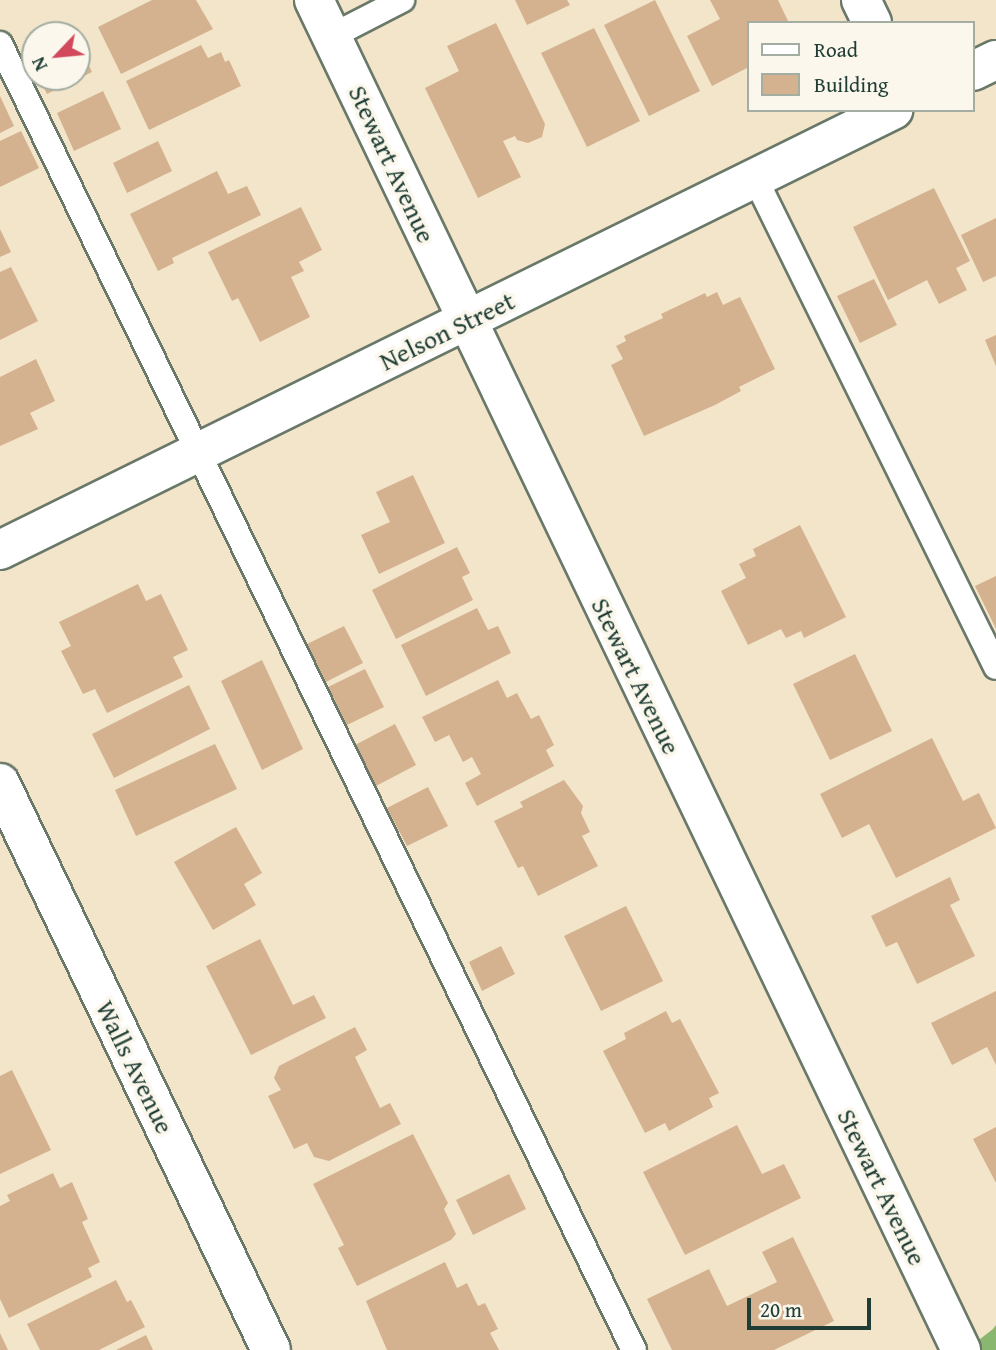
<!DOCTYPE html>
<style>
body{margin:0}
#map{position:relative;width:996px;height:1350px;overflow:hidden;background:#f3e5ca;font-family:"Gentium Book Plus",serif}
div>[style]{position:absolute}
.forest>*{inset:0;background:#8ab76f}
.building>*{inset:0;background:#d4b28f}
.roads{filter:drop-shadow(2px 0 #697868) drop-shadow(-2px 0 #697868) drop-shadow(0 2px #697868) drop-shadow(0 -2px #697868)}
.service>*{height:24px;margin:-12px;padding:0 12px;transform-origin:12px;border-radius:12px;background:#fff}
.minor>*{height:38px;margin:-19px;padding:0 19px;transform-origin:19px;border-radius:19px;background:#fff}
.tertiary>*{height:38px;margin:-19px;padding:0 19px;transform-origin:19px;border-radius:19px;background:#fff}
span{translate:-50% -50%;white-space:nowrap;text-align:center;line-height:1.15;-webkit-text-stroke:7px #fbf7ec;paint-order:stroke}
.street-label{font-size:26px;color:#1f3d34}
.legend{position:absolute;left:747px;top:21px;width:228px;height:91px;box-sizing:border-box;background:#fbf7ec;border:2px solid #a3ada2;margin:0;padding:9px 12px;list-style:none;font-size:21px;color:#1f3d34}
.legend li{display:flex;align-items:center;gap:14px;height:35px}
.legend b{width:35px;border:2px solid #a3ada2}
.north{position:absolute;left:21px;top:21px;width:70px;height:70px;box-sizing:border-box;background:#fbf7ec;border:2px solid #a3ada2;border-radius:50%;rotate:244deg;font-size:19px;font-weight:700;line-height:28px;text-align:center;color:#1f3d34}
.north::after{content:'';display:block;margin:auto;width:24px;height:32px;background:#d1495b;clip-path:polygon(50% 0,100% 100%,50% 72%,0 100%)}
.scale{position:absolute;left:747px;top:1298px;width:124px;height:32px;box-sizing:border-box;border:4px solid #1f3d34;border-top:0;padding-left:9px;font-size:21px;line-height:24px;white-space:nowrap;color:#1f3d34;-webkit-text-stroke:5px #fbf7ec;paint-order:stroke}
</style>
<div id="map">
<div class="forest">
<div style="clip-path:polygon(996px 1325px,996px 1350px,966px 1350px,993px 1329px)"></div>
</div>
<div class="building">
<div style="clip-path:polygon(152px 0,196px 0,213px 29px,121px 74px,98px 27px)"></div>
<div style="clip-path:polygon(515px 0,567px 0,570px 5px,527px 25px)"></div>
<div style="clip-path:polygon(655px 0,700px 91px,649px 116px,604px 25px)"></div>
<div style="clip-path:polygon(710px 0,778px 0,789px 23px,749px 23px,749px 67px,712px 86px,687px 36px,720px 19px)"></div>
<div style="clip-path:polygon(496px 23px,545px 124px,542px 137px,528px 143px,517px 140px,515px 136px,503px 141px,521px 177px,478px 198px,425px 88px,459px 71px,447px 46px)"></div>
<div style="clip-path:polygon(594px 28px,640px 121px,587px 147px,541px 53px)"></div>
<div style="clip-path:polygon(77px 40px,92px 72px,47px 94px,38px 77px,77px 77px)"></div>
<div style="clip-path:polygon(201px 45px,208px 58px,221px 52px,225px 62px,229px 60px,241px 86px,149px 130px,126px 81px)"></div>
<div style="clip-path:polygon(103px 91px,121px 129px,74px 151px,57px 113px)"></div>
<div style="clip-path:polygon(0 96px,14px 126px,0 133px)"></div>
<div style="clip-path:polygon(21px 131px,39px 168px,0 187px,0 141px)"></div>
<div style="clip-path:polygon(158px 141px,172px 171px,127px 193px,113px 163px)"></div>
<div style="clip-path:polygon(217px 171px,228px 194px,247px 186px,261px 215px,172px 258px,174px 263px,158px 271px,130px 214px)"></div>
<div style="clip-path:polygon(934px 188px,970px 261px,956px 268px,967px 290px,939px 304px,927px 280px,888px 300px,853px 227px)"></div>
<div style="clip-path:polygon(301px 207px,322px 250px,299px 262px,304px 271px,291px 277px,310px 317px,260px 342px,238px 298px,232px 301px,208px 252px)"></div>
<div style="clip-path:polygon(996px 218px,996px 276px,983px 282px,961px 235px)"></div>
<div style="clip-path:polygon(0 229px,11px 252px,0 257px)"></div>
<div style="clip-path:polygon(11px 267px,38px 321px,0 340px,0 272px)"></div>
<div style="clip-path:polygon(874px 279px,897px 325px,860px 343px,837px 296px)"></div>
<div style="clip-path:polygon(717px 292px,723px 305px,740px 297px,775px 369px,739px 387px,741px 391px,715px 405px,644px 436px,611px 365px,623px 359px,616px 346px,626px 341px,624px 336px,663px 318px,661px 314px,705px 293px,707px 297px)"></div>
<div style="clip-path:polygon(996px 335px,996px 366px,985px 340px)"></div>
<div style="clip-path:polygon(36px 359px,55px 401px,30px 413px,38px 429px,0 446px,0 377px)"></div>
<div style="clip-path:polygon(413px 475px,445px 543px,379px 574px,361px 535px,390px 522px,376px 492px)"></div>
<div style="clip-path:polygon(800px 525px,846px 617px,804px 638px,801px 631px,786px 638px,781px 629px,748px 645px,721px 591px,746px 578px,739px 564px,756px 556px,753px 549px)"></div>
<div style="clip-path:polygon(457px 547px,470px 573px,462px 577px,473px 600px,396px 639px,372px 590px)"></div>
<div style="clip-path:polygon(996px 576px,996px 629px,975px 586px)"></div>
<div style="clip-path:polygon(138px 584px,146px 601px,161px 594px,188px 650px,173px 657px,183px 677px,107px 713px,95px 689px,83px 694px,61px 651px,71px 646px,59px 622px)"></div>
<div style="clip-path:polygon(477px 608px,488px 630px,498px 626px,511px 653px,426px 696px,401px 645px)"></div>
<div style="clip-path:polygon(344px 626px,363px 663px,326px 682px,307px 644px)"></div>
<div style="clip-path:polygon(855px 654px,892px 731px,830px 760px,793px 684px)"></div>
<div style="clip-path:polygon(262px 660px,303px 749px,262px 770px,221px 681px)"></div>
<div style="clip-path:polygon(365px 669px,384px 707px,347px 725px,328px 687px)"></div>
<div style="clip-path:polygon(498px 680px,507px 698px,517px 693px,531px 719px,539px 715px,554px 745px,546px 750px,554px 766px,477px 806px,465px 783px,481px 774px,472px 757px,463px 762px,449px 735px,435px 742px,422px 717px)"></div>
<div style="clip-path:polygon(189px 685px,210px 729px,114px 778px,92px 734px)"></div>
<div style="clip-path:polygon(395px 724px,416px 765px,376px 786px,355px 745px)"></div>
<div style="clip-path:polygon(932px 738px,963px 801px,979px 793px,996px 828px,896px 878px,869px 824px,842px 838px,820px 794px)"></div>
<div style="clip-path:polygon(215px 744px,237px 789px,136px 836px,115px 790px)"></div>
<div style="clip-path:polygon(564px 780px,583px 806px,581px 813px,590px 832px,582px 836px,598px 866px,538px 896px,523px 866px,518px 868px,494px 821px,523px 807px,520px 802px)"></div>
<div style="clip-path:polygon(428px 787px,448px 826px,407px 846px,387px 808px)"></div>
<div style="clip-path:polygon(236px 827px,262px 873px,244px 884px,256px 905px,213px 930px,174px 862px)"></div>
<div style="clip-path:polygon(950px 877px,960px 900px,950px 905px,975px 956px,917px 984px,897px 942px,886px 947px,871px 916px)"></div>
<div style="clip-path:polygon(626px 906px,663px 981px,601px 1011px,564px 936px)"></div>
<div style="clip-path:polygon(260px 939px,293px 1005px,314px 995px,326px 1018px,251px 1055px,206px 966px)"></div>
<div style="clip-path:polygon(501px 946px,515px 974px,482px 991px,469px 962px)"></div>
<div style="clip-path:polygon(996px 991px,996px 1065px,987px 1047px,952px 1065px,931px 1023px)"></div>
<div style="clip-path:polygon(666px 1011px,672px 1023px,680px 1019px,719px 1093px,709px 1098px,713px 1107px,669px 1131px,665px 1123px,645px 1133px,603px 1051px,626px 1039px,624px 1033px)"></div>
<div style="clip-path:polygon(355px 1027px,367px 1050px,355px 1057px,380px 1108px,390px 1103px,401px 1124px,329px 1161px,314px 1157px,307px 1143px,294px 1149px,268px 1096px,281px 1090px,274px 1078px,279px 1066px)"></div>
<div style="clip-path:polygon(12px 1070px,51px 1150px,0 1174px,0 1076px)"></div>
<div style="clip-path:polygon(737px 1125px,762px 1174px,784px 1164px,801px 1198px,685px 1255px,643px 1172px)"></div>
<div style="clip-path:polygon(996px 1127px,996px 1183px,973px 1139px)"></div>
<div style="clip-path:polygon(413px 1134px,448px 1203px,444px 1209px,456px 1234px,451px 1240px,357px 1286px,338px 1248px,344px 1245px,313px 1184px)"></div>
<div style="clip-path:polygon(53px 1173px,60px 1188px,72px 1182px,88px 1219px,82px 1222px,100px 1262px,88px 1268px,92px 1277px,9px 1318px,0 1299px,0 1206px,10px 1201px,7px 1195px)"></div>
<div style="clip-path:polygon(509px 1174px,526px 1209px,473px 1235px,456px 1200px)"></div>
<div style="clip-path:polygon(793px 1237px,834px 1321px,774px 1350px,672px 1350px,647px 1299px,709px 1269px,727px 1306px,777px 1282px,762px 1252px)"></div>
<div style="clip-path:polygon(445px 1262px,457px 1288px,467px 1283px,478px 1306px,485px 1303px,498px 1329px,490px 1333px,499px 1350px,387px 1350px,366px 1301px)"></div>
<div style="clip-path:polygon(116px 1280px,127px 1302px,131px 1300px,145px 1327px,99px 1350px,40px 1350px,27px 1324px)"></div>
<div style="clip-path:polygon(0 1333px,8px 1350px,0 1350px)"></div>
<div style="clip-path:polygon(146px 1335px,153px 1350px,116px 1350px)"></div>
</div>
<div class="roads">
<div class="service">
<div style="left:332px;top:36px;width:79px;rotate:-27.2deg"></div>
<div style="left:0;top:44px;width:1452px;rotate:64.11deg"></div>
<div style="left:755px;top:178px;width:545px;rotate:63.76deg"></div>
</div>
<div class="minor">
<div style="left:314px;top:0;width:1497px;rotate:64.39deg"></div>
<div style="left:861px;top:0;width:25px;rotate:64deg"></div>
<div style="left:0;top:783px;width:628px;rotate:64.45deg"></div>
</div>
<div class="tertiary">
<div style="left:973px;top:71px;width:25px;rotate:-26deg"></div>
<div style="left:0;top:550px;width:996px;rotate:-26.23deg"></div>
</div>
</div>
<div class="street-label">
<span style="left:392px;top:164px;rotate:65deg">Stewart Avenue</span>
<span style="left:447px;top:331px;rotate:-26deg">Nelson Street</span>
<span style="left:636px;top:676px;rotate:64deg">Stewart Avenue</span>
<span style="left:135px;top:1067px;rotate:64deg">Walls Avenue</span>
<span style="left:882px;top:1187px;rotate:64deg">Stewart Avenue</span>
</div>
<ul class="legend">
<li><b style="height:9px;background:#fff"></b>Road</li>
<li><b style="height:19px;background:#d4b28f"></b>Building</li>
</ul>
<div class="north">N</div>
<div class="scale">20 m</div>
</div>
